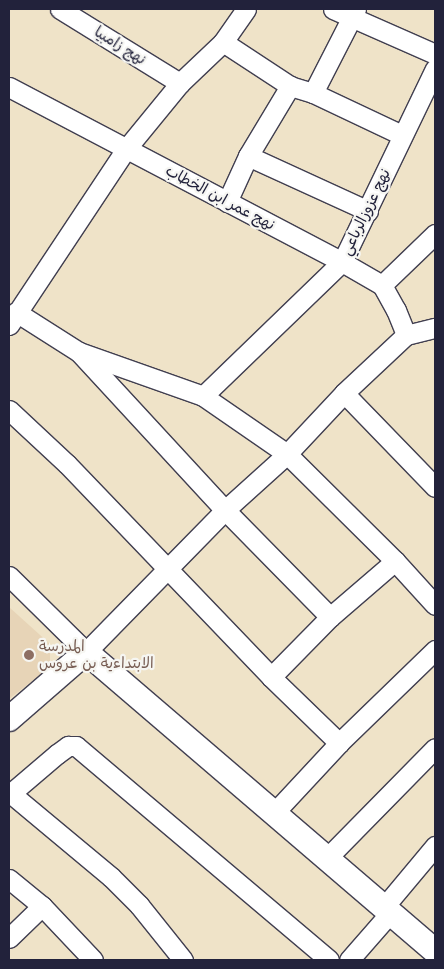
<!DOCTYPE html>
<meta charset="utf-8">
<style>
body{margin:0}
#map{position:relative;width:444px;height:969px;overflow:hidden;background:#efe3c8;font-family:"Balsamiq Sans","Playpen Sans Arabic",sans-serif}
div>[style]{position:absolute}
.built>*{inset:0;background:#e7d4b7}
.roads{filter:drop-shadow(1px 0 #413f50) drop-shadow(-1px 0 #413f50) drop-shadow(0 1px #413f50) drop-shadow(0 -1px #413f50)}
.minor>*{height:19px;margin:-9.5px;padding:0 9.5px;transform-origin:9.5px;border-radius:9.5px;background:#fff}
.tertiary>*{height:24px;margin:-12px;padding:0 12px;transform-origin:12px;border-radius:12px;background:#fff}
.dots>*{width:14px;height:14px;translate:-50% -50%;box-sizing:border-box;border:2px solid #f6f6f2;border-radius:50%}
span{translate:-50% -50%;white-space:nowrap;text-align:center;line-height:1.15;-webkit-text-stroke:4.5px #f6f6f2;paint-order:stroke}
.street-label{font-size:15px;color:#22223b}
.education-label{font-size:15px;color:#785e54}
.left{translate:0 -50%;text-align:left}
.frame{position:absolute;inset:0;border:10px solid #22223b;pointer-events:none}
</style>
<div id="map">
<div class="built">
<div style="clip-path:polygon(9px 607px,50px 644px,50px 667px,9px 699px)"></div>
</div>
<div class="roads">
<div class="minor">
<div style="left:60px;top:9px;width:141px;rotate:31.7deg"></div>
<div style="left:333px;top:9px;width:111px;rotate:23.8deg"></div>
<div style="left:223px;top:42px;width:80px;rotate:33.3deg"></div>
<div style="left:290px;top:86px;width:24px;rotate:17deg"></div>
<div style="left:313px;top:93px;width:98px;rotate:25.3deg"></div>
<div style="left:9px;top:87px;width:376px;rotate:27.7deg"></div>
<div style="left:342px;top:262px;width:46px;rotate:29.9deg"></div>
<div style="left:382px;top:285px;width:29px;rotate:61deg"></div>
<div style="left:396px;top:310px;width:27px;rotate:68deg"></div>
<div style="left:313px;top:93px;width:94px;rotate:-62.9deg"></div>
<div style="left:248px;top:156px;width:132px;rotate:24.6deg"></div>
<div style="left:227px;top:202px;width:51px;rotate:-65.5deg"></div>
<div style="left:248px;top:156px;width:82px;rotate:-59deg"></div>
<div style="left:382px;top:285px;width:74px;rotate:-43.9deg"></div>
<div style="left:16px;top:312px;width:75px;rotate:32.4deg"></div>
<div style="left:79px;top:352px;width:215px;rotate:47.3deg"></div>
<div style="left:225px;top:510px;width:150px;rotate:45.5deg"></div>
<div style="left:9px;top:325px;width:211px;rotate:-56.4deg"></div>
<div style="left:126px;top:149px;width:85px;rotate:-50.7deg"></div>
<div style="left:180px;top:83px;width:59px;rotate:-43.6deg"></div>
<div style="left:223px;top:42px;width:40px;rotate:-55.1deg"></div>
<div style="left:79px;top:352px;width:132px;rotate:19.5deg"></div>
<div style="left:203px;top:396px;width:102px;rotate:34.6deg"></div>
<div style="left:287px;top:454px;width:152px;rotate:44.7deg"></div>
<div style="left:395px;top:561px;width:59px;rotate:47.7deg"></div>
<div style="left:344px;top:393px;width:131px;rotate:45.9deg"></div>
<div style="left:203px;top:396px;width:193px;rotate:-44deg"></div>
<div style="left:342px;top:262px;width:214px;rotate:-64.3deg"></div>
<div style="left:9px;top:410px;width:79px;rotate:43deg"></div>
<div style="left:67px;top:464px;width:295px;rotate:46.2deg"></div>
<div style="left:271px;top:677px;width:95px;rotate:44.1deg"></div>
<div style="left:9px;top:576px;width:108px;rotate:44.6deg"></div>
<div style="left:86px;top:652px;width:199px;rotate:-45.6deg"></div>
<div style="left:225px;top:510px;width:84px;rotate:-42.1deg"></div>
<div style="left:287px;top:454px;width:83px;rotate:-46.9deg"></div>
<div style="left:344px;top:393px;width:85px;rotate:-43.1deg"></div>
<div style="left:406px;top:335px;width:30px;rotate:-14deg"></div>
<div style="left:271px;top:677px;width:84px;rotate:-45.5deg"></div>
<div style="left:330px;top:617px;width:86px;rotate:-40.7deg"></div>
<div style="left:9px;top:792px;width:133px;rotate:39.8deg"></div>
<div style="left:111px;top:877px;width:40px;rotate:45deg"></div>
<div style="left:139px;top:905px;width:70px;rotate:51.3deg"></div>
<div style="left:10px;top:794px;width:62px;rotate:-40.4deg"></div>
<div style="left:57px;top:754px;width:14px;rotate:-36deg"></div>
<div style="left:68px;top:746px;width:8px"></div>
<div style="left:76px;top:746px;width:331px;rotate:40.2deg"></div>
<div style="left:274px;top:813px;width:96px;rotate:-47.1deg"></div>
<div style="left:339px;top:743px;width:134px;rotate:-44.1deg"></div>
<div style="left:327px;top:858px;width:154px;rotate:-45.5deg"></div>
<div style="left:9px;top:879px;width:43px;rotate:39.3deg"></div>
<div style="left:42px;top:906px;width:74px;rotate:46.6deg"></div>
<div style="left:384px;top:907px;width:80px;rotate:-50.1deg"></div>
<div style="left:9px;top:938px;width:46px;rotate:-44.1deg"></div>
<div style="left:349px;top:960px;width:64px;rotate:-48.8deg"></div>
</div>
<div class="tertiary">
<div style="left:9px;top:719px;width:102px;rotate:-41deg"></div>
<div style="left:86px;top:652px;width:460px;rotate:40.6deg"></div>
</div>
</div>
<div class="dots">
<div style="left:29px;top:655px;background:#8d6e63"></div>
</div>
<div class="street-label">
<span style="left:120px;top:46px;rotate:32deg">نهج زامبيا</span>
<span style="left:220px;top:198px;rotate:28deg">نهج عمر ابن الخطاب</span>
<span style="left:366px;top:212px;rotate:-64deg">نهج عزوزالرباعي</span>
</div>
<div class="education-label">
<span class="left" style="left:39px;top:655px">المدرسة<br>الابتداءية بن عروس</span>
</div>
<div class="frame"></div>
</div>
